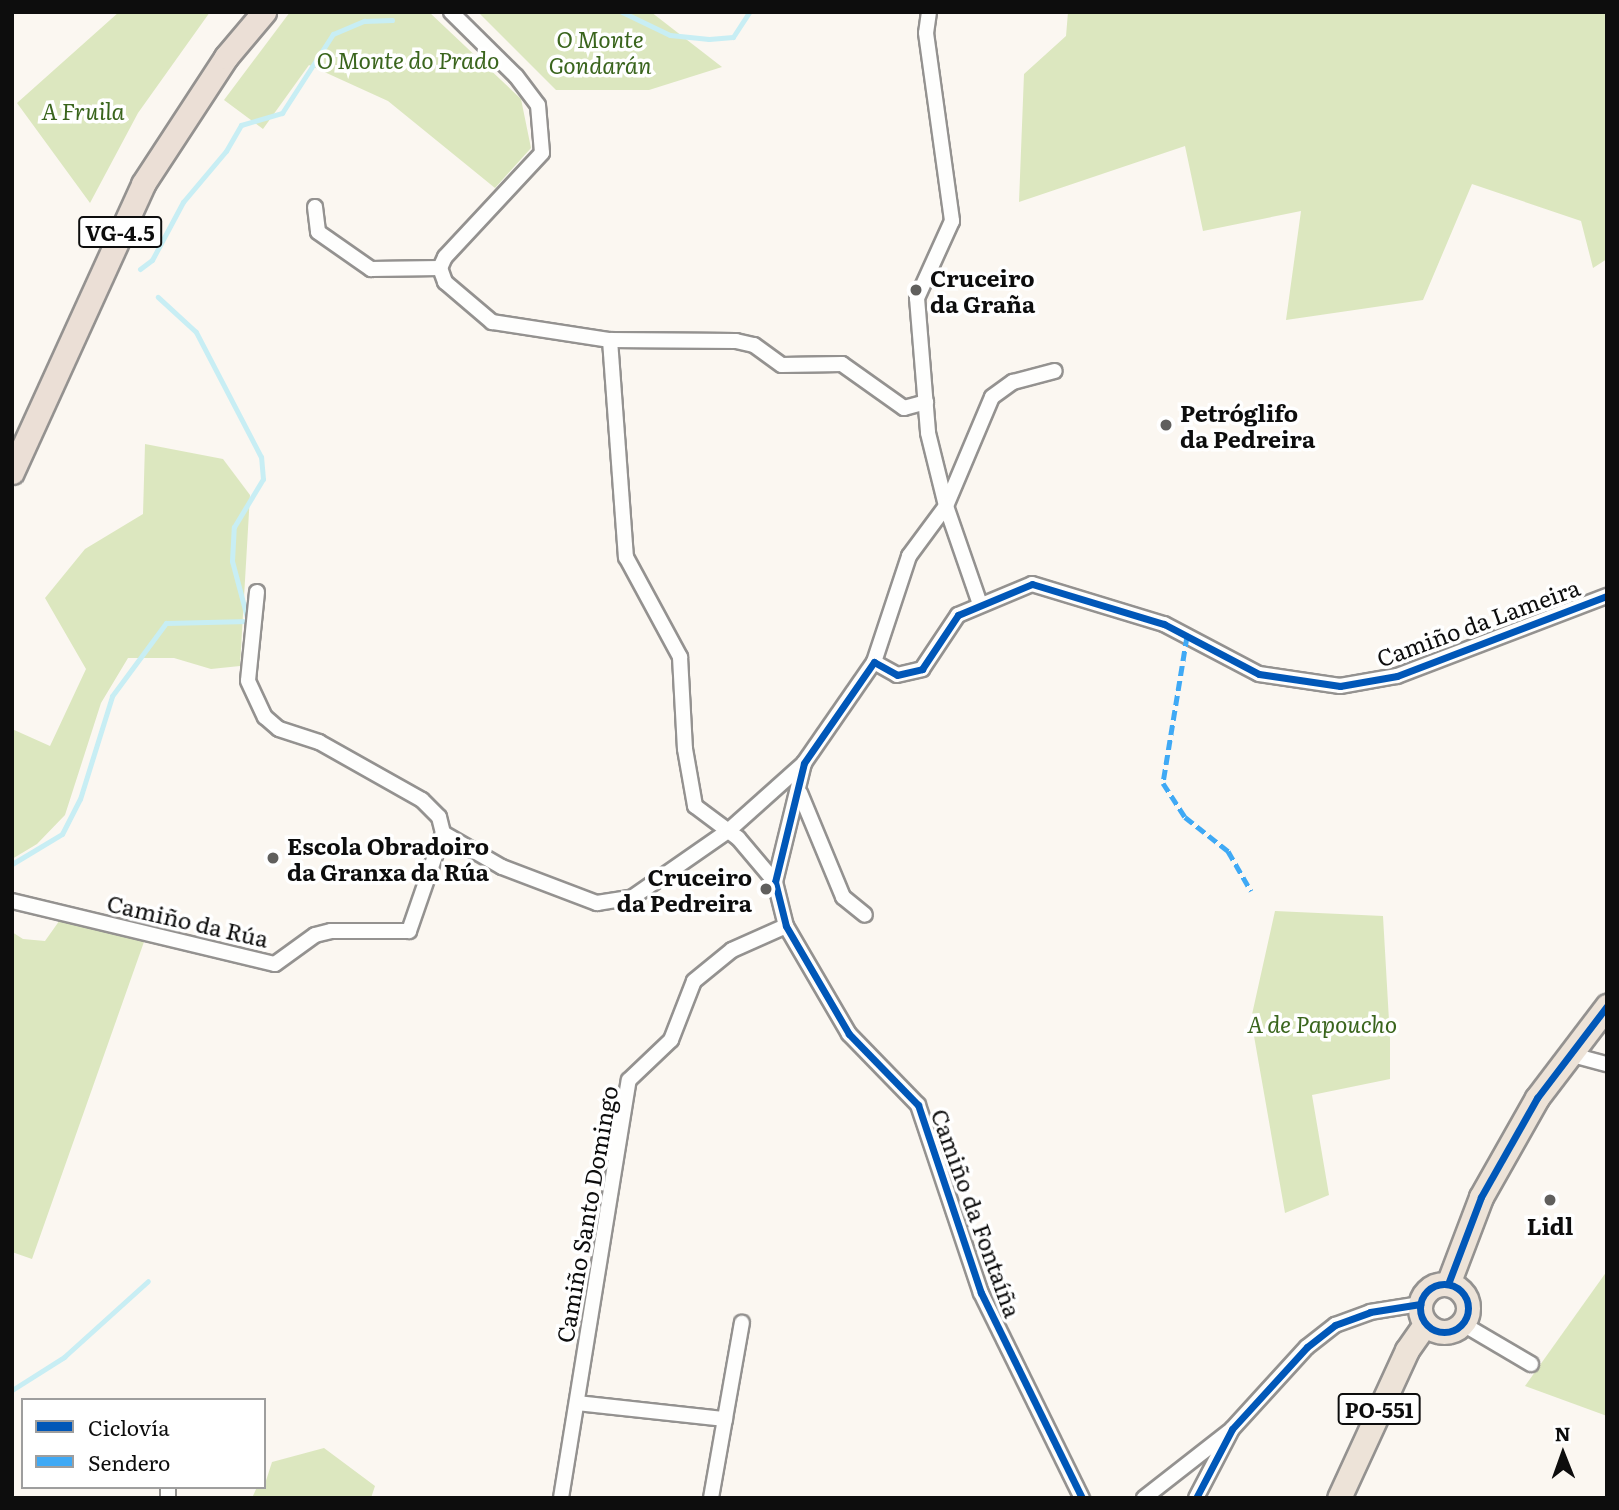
<!DOCTYPE html>
<meta charset="utf-8">
<style>
body{margin:0}
#map{position:relative;width:1619px;height:1510px;overflow:hidden;background:#fbf7f1;font-family:Literata,serif}
div>[style]{position:absolute}
.forest>*{inset:0;background:#dce7bf}
.stream>*{height:5px;margin:-2.5px;padding:0 2.5px;transform-origin:2.5px;border-radius:2.5px;background:#c8eef4}
.roads{filter:drop-shadow(2px 0 #949290) drop-shadow(-2px 0 #949290) drop-shadow(0 2px #949290) drop-shadow(0 -2px #949290)}
.minor>*{height:14px;margin:-7px;padding:0 7px;transform-origin:7px;border-radius:7px;background:#fefefd}
.primary>*{height:23px;margin:-11.5px;padding:0 11.5px;transform-origin:11.5px;border-radius:11.5px;background:#ede3d8}
.primary>.ring{margin:-11.5px;padding:0;box-sizing:content-box;background:none;border:23px solid #ede3d8;border-radius:50%}
.trunk>*{height:23px;margin:-11.5px;padding:0 11.5px;transform-origin:11.5px;border-radius:11.5px;background:#ebdfd6}
.quiet>*{height:5px;margin-top:-2.5px;transform-origin:0;background:repeating-linear-gradient(90deg,#3fa9f5 0 10px,transparent 0 15px)}
.cycleway>*{height:7px;margin:-3.5px;padding:0 3.5px;transform-origin:3.5px;border-radius:3.5px;background:#0057b8}
.cycleway>.ring{margin:-3.5px;padding:0;box-sizing:content-box;background:none;border:7px solid #0057b8;border-radius:50%}
.dots>*{width:19px;height:19px;translate:-50% -50%;box-sizing:border-box;border:4px solid #fff;border-radius:50%}
span{translate:-50% -50%;white-space:nowrap;text-align:center;line-height:1.15;-webkit-text-stroke:7px #fff;paint-order:stroke}
.shield-label span{padding:2px 5px;background:#fff;border:2px solid;border-radius:5px;-webkit-text-stroke-width:0}
.shield-label{font-size:21px;color:#0d0d0d;font-weight:700}
.park-label{font-size:23px;color:#3a651d;font-style:italic}
.poi-label{font-size:23px;color:#0d0d0d;font-weight:700}
.left{translate:0 -50%;text-align:left}
.right{translate:-100% -50%;text-align:right}
.street-label{font-size:23px;color:#0d0d0d}
.frame{position:absolute;inset:0;border:14px solid #0d0d0d;pointer-events:none}
.legend{position:absolute;left:21px;top:1398px;width:245px;height:91px;box-sizing:border-box;background:#fff;border:2px solid #9e9e9e;margin:0;padding:9px 12px;list-style:none;font-size:21px;color:#0d0d0d}
.legend li{display:flex;align-items:center;gap:14px;height:35px}
.legend b{width:35px;border:2px solid #9e9e9e}
.north{position:absolute;left:1528px;top:1419px;width:70px;height:70px;-webkit-text-stroke:5px #fff;paint-order:stroke;rotate:359deg;font-size:19px;font-weight:700;line-height:28px;text-align:center;color:#0d0d0d}
.north::after{content:'';display:block;margin:auto;width:24px;height:32px;background:#0d0d0d;clip-path:polygon(50% 0,100% 100%,50% 72%,0 100%)}
</style>
<div id="map">
<div class="forest">
<div style="clip-path:polygon(119px 12px,210px 12px,138px 113px,90px 203px,17px 103px)"></div>
<div style="clip-path:polygon(290px 12px,429px 12px,521px 99px,531px 148px,495px 188px,388px 101px,309px 65px,263px 129px,224px 100px)"></div>
<div style="clip-path:polygon(478px 12px,651px 12px,722px 67px,649px 90px,556px 90px)"></div>
<div style="clip-path:polygon(1068px 12px,1607px 12px,1607px 259px,1593px 268px,1581px 221px,1472px 184px,1423px 300px,1286px 320px,1301px 211px,1203px 231px,1185px 146px,1019px 202px,1024px 74px,1066px 36px)"></div>
<div style="clip-path:polygon(145px 444px,223px 459px,250px 495px,240px 666px,211px 669px,174px 658px,128px 658px,101px 703px,65px 815px,37px 844px,12px 859px,12px 729px,50px 746px,86px 669px,45px 598px,85px 549px,143px 514px)"></div>
<div style="clip-path:polygon(1275px 911px,1383px 916px,1390px 1038px,1390px 1079px,1312px 1095px,1329px 1195px,1285px 1213px,1251px 1019px)"></div>
<div style="clip-path:polygon(62px 917px,145px 939px,32px 1259px,12px 1252px,12px 932px,23px 939px,45px 941px)"></div>
<div style="clip-path:polygon(1607px 1271px,1607px 1416px,1525px 1386px)"></div>
<div style="clip-path:polygon(324px 1448px,375px 1486px,371px 1498px,252px 1498px,257px 1487px,264px 1487px,272px 1462px)"></div>
</div>
<div class="stream">
<div style="left:622px;top:12px;width:53px;rotate:25.6deg"></div>
<div style="left:670px;top:35px;width:39px;rotate:6deg"></div>
<div style="left:709px;top:39px;width:24px;rotate:-5deg"></div>
<div style="left:733px;top:37px;width:30px;rotate:-57deg"></div>
<div style="left:140px;top:269px;width:15px;rotate:-37deg"></div>
<div style="left:152px;top:260px;width:66px;rotate:-61.9deg"></div>
<div style="left:183px;top:202px;width:67px;rotate:-49.9deg"></div>
<div style="left:226px;top:151px;width:30px;rotate:-60deg"></div>
<div style="left:241px;top:125px;width:43px;rotate:-16.3deg"></div>
<div style="left:282px;top:113px;width:94px;rotate:-57.2deg"></div>
<div style="left:333px;top:34px;width:34px;rotate:-23deg"></div>
<div style="left:364px;top:21px;width:28px;rotate:-2deg"></div>
<div style="left:12px;top:864px;width:58px;rotate:-31deg"></div>
<div style="left:62px;top:834px;width:39px;rotate:-63deg"></div>
<div style="left:80px;top:799px;width:108px;rotate:-72.7deg"></div>
<div style="left:112px;top:696px;width:91px;rotate:-53.5deg"></div>
<div style="left:166px;top:623px;width:82px;rotate:-1.4deg"></div>
<div style="left:248px;top:621px;width:62px;rotate:-104.9deg"></div>
<div style="left:232px;top:561px;width:34px;rotate:-87deg"></div>
<div style="left:234px;top:527px;width:56px;rotate:-58.9deg"></div>
<div style="left:263px;top:479px;width:22px;rotate:-95deg"></div>
<div style="left:261px;top:457px;width:141px;rotate:-117.5deg"></div>
<div style="left:196px;top:332px;width:52px;rotate:-137.4deg"></div>
<div style="left:12px;top:1390px;width:62px;rotate:-32.4deg"></div>
<div style="left:64px;top:1357px;width:113px;rotate:-42.1deg"></div>
</div>
<div class="roads">
<div class="minor">
<div style="left:451px;top:12px;width:91px;rotate:44.6deg"></div>
<div style="left:516px;top:76px;width:36px;rotate:53deg"></div>
<div style="left:538px;top:105px;width:48px;rotate:85.2deg"></div>
<div style="left:542px;top:153px;width:142px;rotate:133deg"></div>
<div style="left:445px;top:257px;width:12px;rotate:114deg"></div>
<div style="left:440px;top:268px;width:15px;rotate:70deg"></div>
<div style="left:445px;top:282px;width:62px;rotate:40.4deg"></div>
<div style="left:492px;top:322px;width:119px;rotate:8.7deg"></div>
<div style="left:610px;top:340px;width:218px;rotate:85.8deg"></div>
<div style="left:626px;top:557px;width:114px;rotate:61.6deg"></div>
<div style="left:680px;top:657px;width:92px;rotate:86.9deg"></div>
<div style="left:685px;top:749px;width:58px;rotate:80deg"></div>
<div style="left:695px;top:806px;width:54px;rotate:36.7deg"></div>
<div style="left:738px;top:838px;width:57px;rotate:49.9deg"></div>
<div style="left:929px;top:12px;width:21px;rotate:98deg"></div>
<div style="left:926px;top:33px;width:190px;rotate:82.1deg"></div>
<div style="left:952px;top:221px;width:85px;rotate:114.4deg"></div>
<div style="left:917px;top:298px;width:135px;rotate:85.3deg"></div>
<div style="left:928px;top:433px;width:75px;rotate:76.1deg"></div>
<div style="left:315px;top:207px;width:25px;rotate:83deg"></div>
<div style="left:318px;top:232px;width:65px;rotate:34.9deg"></div>
<div style="left:371px;top:269px;width:69px;rotate:-0.8deg"></div>
<div style="left:610px;top:340px;width:126px;rotate:0.5deg"></div>
<div style="left:736px;top:341px;width:18px;rotate:13deg"></div>
<div style="left:754px;top:345px;width:34px;rotate:36deg"></div>
<div style="left:782px;top:365px;width:60px;rotate:-1deg"></div>
<div style="left:842px;top:364px;width:76px;rotate:35.4deg"></div>
<div style="left:904px;top:408px;width:23px;rotate:-15deg"></div>
<div style="left:946px;top:506px;width:118px;rotate:-67.1deg"></div>
<div style="left:992px;top:397px;width:26px;rotate:-36deg"></div>
<div style="left:1013px;top:382px;width:43px;rotate:-14.7deg"></div>
<div style="left:257px;top:592px;width:89px;rotate:95.8deg"></div>
<div style="left:248px;top:681px;width:40px;rotate:65deg"></div>
<div style="left:265px;top:717px;width:18px;rotate:41deg"></div>
<div style="left:279px;top:729px;width:42px;rotate:18deg"></div>
<div style="left:319px;top:742px;width:118px;rotate:29.4deg"></div>
<div style="left:422px;top:800px;width:24px;rotate:45deg"></div>
<div style="left:439px;top:817px;width:16px;rotate:76deg"></div>
<div style="left:874px;top:662px;width:26px;rotate:29deg"></div>
<div style="left:897px;top:675px;width:26px;rotate:-13deg"></div>
<div style="left:922px;top:669px;width:65px;rotate:-56.3deg"></div>
<div style="left:958px;top:615px;width:80px;rotate:-22.7deg"></div>
<div style="left:1032px;top:584px;width:138px;rotate:16.9deg"></div>
<div style="left:1164px;top:624px;width:107px;rotate:27.8deg"></div>
<div style="left:1259px;top:674px;width:82px;rotate:8.4deg"></div>
<div style="left:1340px;top:686px;width:58px;rotate:-10deg"></div>
<div style="left:1397px;top:676px;width:225px;rotate:-20.9deg"></div>
<div style="left:804px;top:763px;width:122px;rotate:103.7deg"></div>
<div style="left:775px;top:882px;width:45px;rotate:76deg"></div>
<div style="left:786px;top:926px;width:125px;rotate:59.7deg"></div>
<div style="left:849px;top:1034px;width:99px;rotate:45.8deg"></div>
<div style="left:918px;top:1105px;width:198px;rotate:71.5deg"></div>
<div style="left:981px;top:1293px;width:229px;rotate:63.8deg"></div>
<div style="left:800px;top:793px;width:113px;rotate:67.5deg"></div>
<div style="left:843px;top:897px;width:28px;rotate:39deg"></div>
<div style="left:443px;top:833px;width:68px;rotate:30deg"></div>
<div style="left:502px;top:867px;width:102px;rotate:20.8deg"></div>
<div style="left:597px;top:903px;width:36px;rotate:-9deg"></div>
<div style="left:633px;top:897px;width:116px;rotate:-34.8deg"></div>
<div style="left:728px;top:831px;width:102px;rotate:-41.8deg"></div>
<div style="left:804px;top:763px;width:123px;rotate:-55.3deg"></div>
<div style="left:874px;top:662px;width:112px;rotate:-71.7deg"></div>
<div style="left:909px;top:556px;width:62px;rotate:-53.5deg"></div>
<div style="left:946px;top:506px;width:104px;rotate:70.9deg"></div>
<div style="left:12px;top:901px;width:270px;rotate:13.5deg"></div>
<div style="left:275px;top:964px;width:49px;rotate:-35.9deg"></div>
<div style="left:315px;top:935px;width:16px;rotate:-14deg"></div>
<div style="left:331px;top:931px;width:78px"></div>
<div style="left:409px;top:931px;width:104px;rotate:-70.9deg"></div>
<div style="left:1569px;top:1054px;width:39px;rotate:15deg"></div>
<div style="left:1463px;top:1324px;width:79px;rotate:30.5deg"></div>
<div style="left:577px;top:1403px;width:149px;rotate:6.2deg"></div>
<div style="left:168px;top:1498px;width:11px;rotate:-90deg"></div>
<div style="left:561px;top:1498px;width:423px;rotate:-80.8deg"></div>
<div style="left:629px;top:1080px;width:58px;rotate:-43.6deg"></div>
<div style="left:671px;top:1040px;width:63px;rotate:-68.7deg"></div>
<div style="left:694px;top:981px;width:49px;rotate:-39.2deg"></div>
<div style="left:732px;top:950px;width:59px;rotate:-24deg"></div>
<div style="left:711px;top:1498px;width:178px;rotate:-80deg"></div>
<div style="left:1144px;top:1498px;width:110px;rotate:-38deg"></div>
<div style="left:1196px;top:1498px;width:78px;rotate:-62.4deg"></div>
<div style="left:1232px;top:1429px;width:111px;rotate:-47.6deg"></div>
<div style="left:1307px;top:1347px;width:36px;rotate:-38deg"></div>
<div style="left:1335px;top:1325px;width:37px;rotate:-20deg"></div>
<div style="left:1370px;top:1312px;width:51px;rotate:-9.1deg"></div>
</div>
<div class="primary">
<div class="ring" style="left:1420px;top:1284px;width:25px;height:25px"></div>
<div style="left:1448px;top:1284px;width:93px;rotate:-69.2deg"></div>
<div style="left:1481px;top:1197px;width:114px;rotate:-60.5deg"></div>
<div style="left:1537px;top:1098px;width:116px;rotate:-52.7deg"></div>
<div style="left:1339px;top:1498px;width:163px;rotate:-65.3deg"></div>
<div style="left:1407px;top:1350px;width:32px;rotate:-55deg"></div>
</div>
<div class="trunk">
<div style="left:12px;top:472px;width:316px;rotate:-65.5deg"></div>
<div style="left:143px;top:184px;width:152px;rotate:-56.8deg"></div>
<div style="left:226px;top:57px;width:59px;rotate:-49.8deg"></div>
</div>
</div>
<div class="quiet">
<div style="left:1187px;top:636px;width:149px;rotate:99.3deg"></div>
<div style="left:1163px;top:783px;width:40px;rotate:57.1deg"></div>
<div style="left:1185px;top:817px;width:55px;rotate:38.3deg"></div>
<div style="left:1228px;top:851px;width:46px;rotate:60.1deg"></div>
</div>
<div class="cycleway">
<div class="ring" style="left:1420px;top:1284px;width:41px;height:41px"></div>
<div style="left:1448px;top:1284px;width:93px;rotate:-69.2deg"></div>
<div style="left:1481px;top:1197px;width:114px;rotate:-60.5deg"></div>
<div style="left:1537px;top:1098px;width:116px;rotate:-52.7deg"></div>
<div style="left:1082px;top:1498px;width:229px;rotate:-116.2deg"></div>
<div style="left:981px;top:1293px;width:198px;rotate:-108.5deg"></div>
<div style="left:918px;top:1105px;width:99px;rotate:-134.2deg"></div>
<div style="left:849px;top:1034px;width:125px;rotate:-120.3deg"></div>
<div style="left:786px;top:926px;width:45px;rotate:-104deg"></div>
<div style="left:775px;top:882px;width:122px;rotate:-76.3deg"></div>
<div style="left:804px;top:763px;width:123px;rotate:-55.3deg"></div>
<div style="left:874px;top:662px;width:26px;rotate:29deg"></div>
<div style="left:897px;top:675px;width:26px;rotate:-13deg"></div>
<div style="left:922px;top:669px;width:65px;rotate:-56.3deg"></div>
<div style="left:958px;top:615px;width:80px;rotate:-22.7deg"></div>
<div style="left:1032px;top:584px;width:138px;rotate:16.9deg"></div>
<div style="left:1164px;top:624px;width:107px;rotate:27.8deg"></div>
<div style="left:1259px;top:674px;width:82px;rotate:8.4deg"></div>
<div style="left:1340px;top:686px;width:58px;rotate:-10deg"></div>
<div style="left:1397px;top:676px;width:225px;rotate:-20.9deg"></div>
<div style="left:1196px;top:1498px;width:78px;rotate:-62.4deg"></div>
<div style="left:1232px;top:1429px;width:111px;rotate:-47.6deg"></div>
<div style="left:1307px;top:1347px;width:36px;rotate:-38deg"></div>
<div style="left:1335px;top:1325px;width:37px;rotate:-20deg"></div>
<div style="left:1370px;top:1312px;width:51px;rotate:-9.1deg"></div>
</div>
<div class="dots">
<div style="left:916px;top:290px;background:#605f5d"></div>
<div style="left:1166px;top:425px;background:#605f5d"></div>
<div style="left:273px;top:858px;background:#605f5d"></div>
<div style="left:766px;top:889px;background:#605f5d"></div>
<div style="left:1550px;top:1200px;background:#605f5d"></div>
</div>
<div class="shield-label">
<span style="left:120px;top:232px">VG-4.5</span>
<span style="left:1379px;top:1409px">PO-551</span>
</div>
<div class="park-label">
<span style="left:600px;top:51px">O Monte<br>Gondarán</span>
<span style="left:408px;top:59px">O Monte do Prado</span>
<span style="left:83px;top:110px">A Fruila</span>
<span style="left:1322px;top:1023px">A de Papoucho</span>
</div>
<div class="poi-label">
<span class="left" style="left:930px;top:290px">Cruceiro<br>da Graña</span>
<span class="left" style="left:1180px;top:425px">Petróglifo<br>da Pedreira</span>
<span class="left" style="left:287px;top:858px">Escola Obradoiro<br>da Granxa da Rúa</span>
<span class="right" style="left:752px;top:889px">Cruceiro<br>da Pedreira</span>
<span style="left:1550px;top:1225px">Lidl</span>
</div>
<div class="street-label">
<span style="left:1478px;top:622px;rotate:-20deg">Camiño da Lameira</span>
<span style="left:188px;top:920px;rotate:13deg">Camiño da Rúa</span>
<span style="left:977px;top:1213px;rotate:70deg">Camiño da Fontaíña</span>
<span style="left:586px;top:1214px;rotate:-80deg">Camiño Santo Domingo</span>
</div>
<div class="frame"></div>
<ul class="legend">
<li><b style="height:9px;background:#0057b8"></b>Ciclovía</li>
<li><b style="height:9px;background:#3fa9f5"></b>Sendero</li>
</ul>
<div class="north">N</div>
</div>
